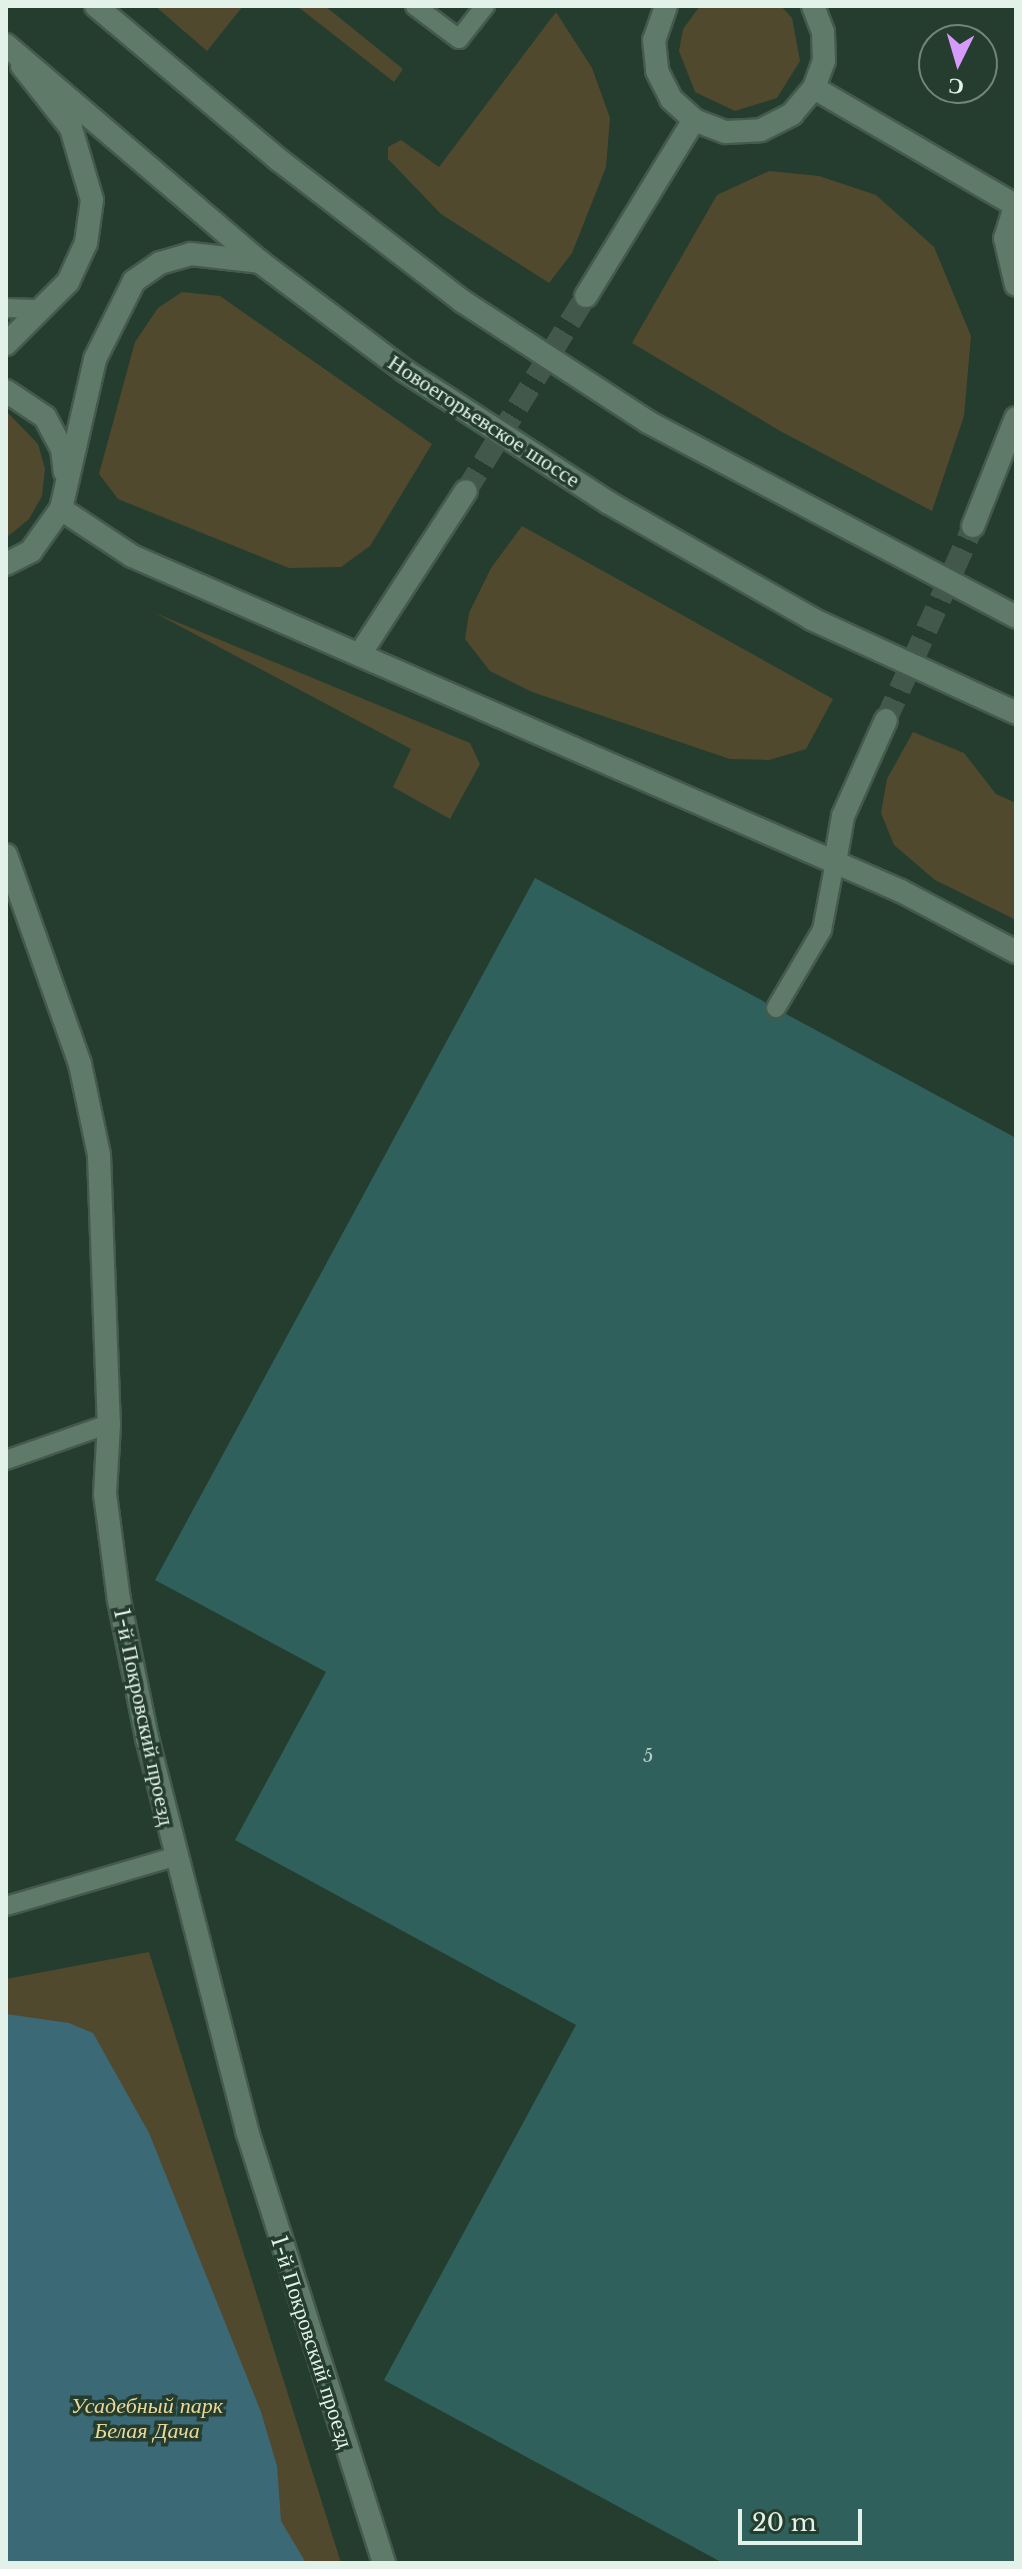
<!DOCTYPE html>
<meta charset="utf-8">
<style>
body{margin:0}
#map{position:relative;width:1022px;height:2569px;overflow:hidden;background:#253d2e;font-family:"Libre Baskerville",serif}
div>[style]{position:absolute}
.green>*{inset:0;background:#51492e}
.water>*{inset:0;background:#3b6976}
.building>*{inset:0;background:#2f605b}
.minor-tunnel>*{height:22px;margin-top:-11px;transform-origin:0;background:repeating-linear-gradient(90deg,#42584a 0 22px,transparent 0 33px)}
.roads{filter:drop-shadow(2px 0 #445a4d) drop-shadow(-2px 0 #445a4d) drop-shadow(0 2px #445a4d) drop-shadow(0 -2px #445a4d)}
.service>*{height:18px;margin:-9px;padding:0 9px;transform-origin:9px;border-radius:9px;background:#607a69}
.minor>*{height:22px;margin:-11px;padding:0 11px;transform-origin:11px;border-radius:11px;background:#607a69}
.tertiary>*{height:22px;margin:-11px;padding:0 11px;transform-origin:11px;border-radius:11px;background:#607a69}
.secondary>*{height:22px;margin:-11px;padding:0 11px;transform-origin:11px;border-radius:11px;background:#607a69}
span{translate:-50% -50%;white-space:nowrap;text-align:center;line-height:1.15;-webkit-text-stroke:7px #253d2e;paint-order:stroke}
.number-label{font-size:18px;color:#b6cec5}
.number-label span{-webkit-text-stroke-width:0}
.street-label{font-size:22px;color:#e3f2e8}
.park-label{font-size:22px;color:#ead898;font-style:italic}
.frame{position:absolute;inset:0;border:8px solid #e3f2e8;pointer-events:none}
.north{position:absolute;left:918px;top:24px;width:80px;height:80px;box-sizing:border-box;background:#253d2e;border:2px solid #718578;border-radius:50%;rotate:185deg;font-size:22px;font-weight:700;line-height:32px;text-align:center;color:#e3f2e8}
.north::after{content:'';display:block;margin:auto;width:28px;height:36px;background:#d69bfa;clip-path:polygon(50% 0,100% 100%,50% 72%,0 100%)}
.scale{position:absolute;left:738px;top:2509px;width:124px;height:36px;box-sizing:border-box;border:4px solid #e3f2e8;border-top:0;padding-left:10px;font-size:24px;line-height:28px;white-space:nowrap;color:#e3f2e8;-webkit-text-stroke:6px #253d2e;paint-order:stroke}
</style>
<div id="map">
<div class="green">
<div style="clip-path:polygon(155px 6px,243px 6px,207px 51px)"></div>
<div style="clip-path:polygon(297px 6px,325px 6px,403px 69px,394px 82px)"></div>
<div style="clip-path:polygon(700px 6px,781px 6px,792px 18px,800px 61px,777px 98px,735px 111px,695px 92px,679px 51px,683px 29px)"></div>
<div style="clip-path:polygon(556px 12px,592px 68px,610px 118px,606px 167px,572px 253px,549px 283px,441px 214px,388px 159px,388px 147px,401px 140px,439px 167px)"></div>
<div style="clip-path:polygon(769px 171px,819px 176px,876px 195px,934px 247px,971px 336px,964px 416px,932px 511px,782px 432px,632px 343px,717px 195px)"></div>
<div style="clip-path:polygon(182px 292px,220px 296px,432px 444px,370px 546px,341px 567px,289px 568px,118px 499px,99px 474px,135px 342px,158px 308px)"></div>
<div style="clip-path:polygon(6px 411px,38px 444px,45px 469px,42px 496px,29px 519px,6px 538px)"></div>
<div style="clip-path:polygon(522px 526px,833px 699px,806px 749px,769px 760px,730px 759px,532px 692px,490px 671px,465px 639px,469px 613px,491px 568px)"></div>
<div style="clip-path:polygon(155px 613px,470px 743px,480px 764px,450px 819px,393px 787px,411px 749px)"></div>
<div style="clip-path:polygon(913px 732px,964px 753px,996px 794px,1016px 803px,1016px 920px,935px 880px,894px 845px,881px 813px,887px 779px)"></div>
<div style="clip-path:polygon(149px 1952px,341px 2563px,6px 2563px,6px 1979px)"></div>
</div>
<div class="water">
<div style="clip-path:polygon(6px 2014px,69px 2023px,93px 2033px,149px 2133px,261px 2412px,277px 2466px,281px 2521px,306px 2563px,6px 2563px)"></div>
</div>
<div class="building">
<div style="clip-path:polygon(535px 878px,765px 1002px,771px 1019px,786px 1014px,1016px 1138px,1016px 2563px,723px 2563px,384px 2380px,576px 2025px,235px 1840px,326px 1672px,155px 1580px)"></div>
</div>
<div class="minor-tunnel">
<div style="left:466px;top:491px;width:229px;rotate:-58.4deg"></div>
<div style="left:886px;top:720px;width:213px;rotate:-65.8deg"></div>
</div>
<div class="roads">
<div class="service">
<div style="left:415px;top:6px;width:55px;rotate:36.9deg"></div>
<div style="left:459px;top:39px;width:42px;rotate:-51.8deg"></div>
<div style="left:6px;top:308px;width:36px;rotate:2deg"></div>
<div style="left:776px;top:1008px;width:91px;rotate:-59.5deg"></div>
<div style="left:822px;top:930px;width:69px;rotate:-79.2deg"></div>
<div style="left:6px;top:1460px;width:109px;rotate:-19.3deg"></div>
<div style="left:6px;top:1906px;width:175px;rotate:-16.3deg"></div>
</div>
<div class="minor">
<div style="left:666px;top:6px;width:36px;rotate:109deg"></div>
<div style="left:654px;top:40px;width:31px;rotate:84deg"></div>
<div style="left:657px;top:71px;width:31px;rotate:63deg"></div>
<div style="left:671px;top:99px;width:31px;rotate:42deg"></div>
<div style="left:694px;top:120px;width:34px;rotate:21deg"></div>
<div style="left:726px;top:132px;width:35px;rotate:-3deg"></div>
<div style="left:761px;top:130px;width:35px;rotate:-27deg"></div>
<div style="left:792px;top:114px;width:34px;rotate:-50deg"></div>
<div style="left:814px;top:88px;width:29px;rotate:-70deg"></div>
<div style="left:824px;top:61px;width:29px;rotate:-92deg"></div>
<div style="left:823px;top:32px;width:28px;rotate:-111deg"></div>
<div style="left:814px;top:88px;width:233px;rotate:30.2deg"></div>
<div style="left:1016px;top:203px;width:37px;rotate:107deg"></div>
<div style="left:1005px;top:238px;width:48px;rotate:76.8deg"></div>
<div style="left:586px;top:296px;width:206px;rotate:-58.5deg"></div>
<div style="left:61px;top:509px;width:85px;rotate:33.5deg"></div>
<div style="left:132px;top:556px;width:839px;rotate:23.54deg"></div>
<div style="left:901px;top:891px;width:130px;rotate:27.9deg"></div>
<div style="left:973px;top:526px;width:116px;rotate:-68.3deg"></div>
<div style="left:360px;top:654px;width:194px;rotate:-57deg"></div>
<div style="left:835px;top:862px;width:47px;rotate:-80.1deg"></div>
<div style="left:843px;top:816px;width:105px;rotate:-65.9deg"></div>
</div>
<div class="tertiary">
<div style="left:6px;top:344px;width:88px;rotate:-45deg"></div>
<div style="left:68px;top:282px;width:43px;rotate:-65.2deg"></div>
<div style="left:86px;top:243px;width:43px;rotate:-82.1deg"></div>
<div style="left:92px;top:200px;width:75px;rotate:-106.3deg"></div>
<div style="left:71px;top:128px;width:79px;rotate:-128.3deg"></div>
<div style="left:6px;top:391px;width:47px;rotate:33.7deg"></div>
<div style="left:45px;top:417px;width:36px;rotate:62deg"></div>
<div style="left:62px;top:449px;width:23px;rotate:83deg"></div>
<div style="left:6px;top:564px;width:28px;rotate:-27deg"></div>
<div style="left:31px;top:551px;width:52px;rotate:-54.5deg"></div>
<div style="left:61px;top:509px;width:154px;rotate:-77.2deg"></div>
<div style="left:95px;top:359px;width:87px;rotate:-63.4deg"></div>
<div style="left:134px;top:281px;width:32px;rotate:-35deg"></div>
<div style="left:160px;top:263px;width:32px;rotate:-16deg"></div>
<div style="left:191px;top:254px;width:69px;rotate:6.6deg"></div>
<div style="left:6px;top:855px;width:222px;rotate:70.5deg"></div>
<div style="left:80px;top:1064px;width:93px;rotate:78.2deg"></div>
<div style="left:99px;top:1155px;width:269px;rotate:87.9deg"></div>
<div style="left:109px;top:1424px;width:70px;rotate:93.3deg"></div>
<div style="left:105px;top:1494px;width:107px;rotate:82.5deg"></div>
<div style="left:119px;top:1600px;width:141px;rotate:78.5deg"></div>
<div style="left:147px;top:1738px;width:406px;rotate:75.7deg"></div>
<div style="left:247px;top:2131px;width:453px;rotate:72.4deg"></div>
</div>
<div class="secondary">
<div style="left:96px;top:6px;width:239px;rotate:40.1deg"></div>
<div style="left:279px;top:160px;width:231px;rotate:37.6deg"></div>
<div style="left:462px;top:301px;width:222px;rotate:33deg"></div>
<div style="left:648px;top:422px;width:416px;rotate:27.9deg"></div>
<div style="left:6px;top:45px;width:334px;rotate:40.5deg"></div>
<div style="left:260px;top:262px;width:181px;rotate:36.9deg"></div>
<div style="left:405px;top:371px;width:243px;rotate:32.9deg"></div>
<div style="left:609px;top:503px;width:234px;rotate:29.7deg"></div>
<div style="left:812px;top:619px;width:225px;rotate:24.7deg"></div>
</div>
</div>
<div class="number-label">
<span style="left:648px;top:1756px">5</span>
</div>
<div class="street-label">
<span style="left:484px;top:421px;rotate:33deg">Новоегорьевское шоссе</span>
<span style="left:144px;top:1717px;rotate:78deg">1-й Покровский проезд</span>
<span style="left:312px;top:2342px;rotate:72deg">1-й Покровский проезд</span>
</div>
<div class="park-label">
<span style="left:147px;top:2418px">Усадебный парк<br>Белая Дача</span>
</div>
<div class="frame"></div>
<div class="north">С</div>
<div class="scale">20 m</div>
</div>
